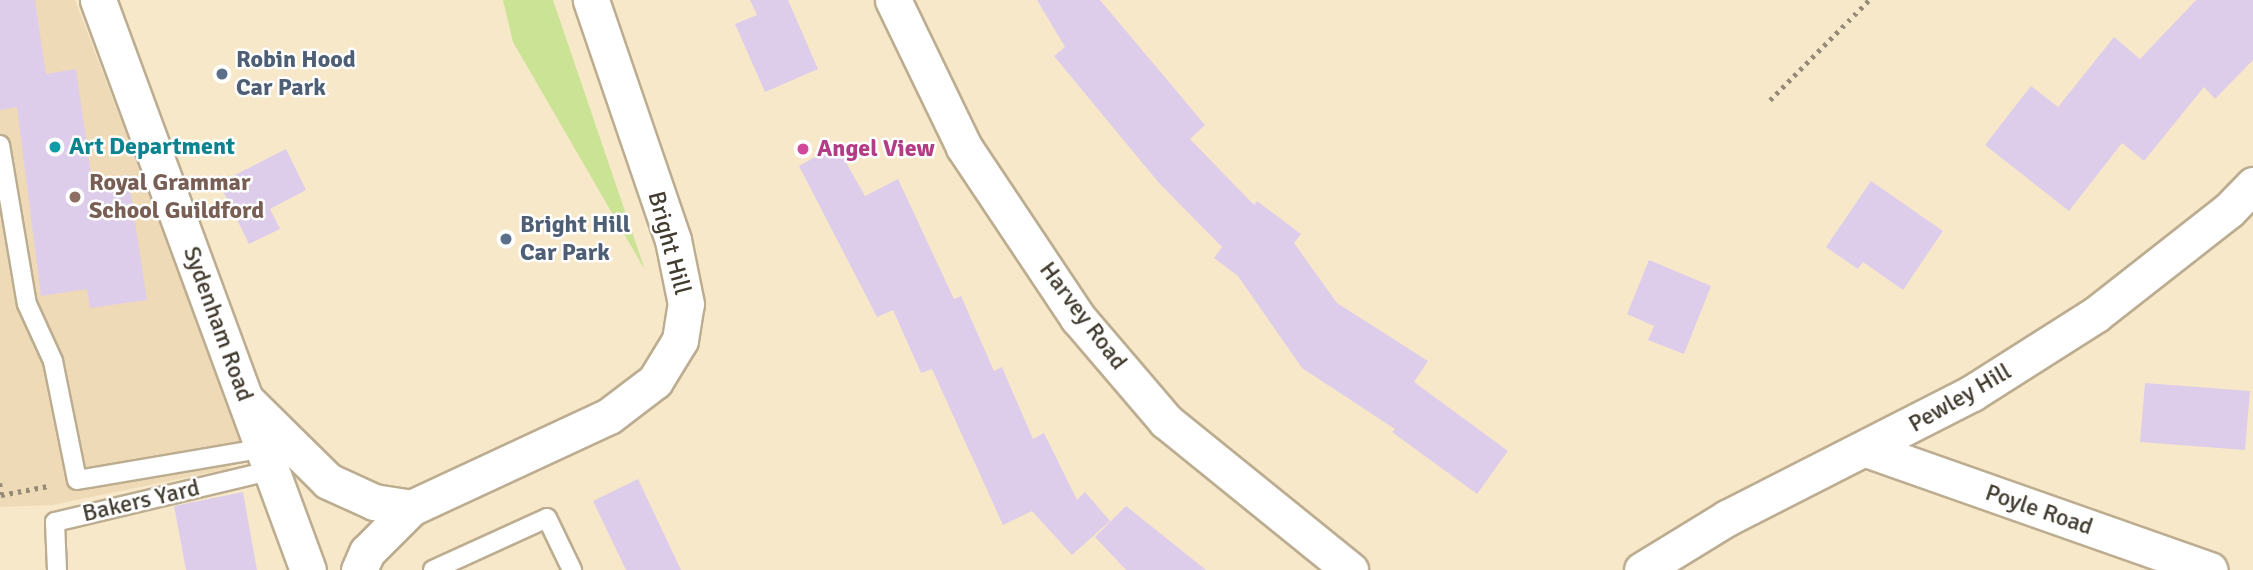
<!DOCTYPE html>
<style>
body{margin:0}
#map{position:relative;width:2253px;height:570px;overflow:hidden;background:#f8e8ca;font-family:Signika,sans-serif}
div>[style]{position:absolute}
.built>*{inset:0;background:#eedab6}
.green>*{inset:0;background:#cae394}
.building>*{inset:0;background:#ddcdea}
.path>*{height:4.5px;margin-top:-2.25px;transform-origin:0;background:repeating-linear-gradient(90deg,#968b77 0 3.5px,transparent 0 8.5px)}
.roads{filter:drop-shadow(2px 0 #bcad91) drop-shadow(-2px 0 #bcad91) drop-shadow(0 2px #bcad91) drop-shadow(0 -2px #bcad91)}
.service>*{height:18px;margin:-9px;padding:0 9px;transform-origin:9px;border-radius:9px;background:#fff}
.minor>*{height:35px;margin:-17.5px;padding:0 17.5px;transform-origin:17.5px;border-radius:17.5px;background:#fff}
.dots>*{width:19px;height:19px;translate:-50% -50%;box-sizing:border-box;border:4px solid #fff;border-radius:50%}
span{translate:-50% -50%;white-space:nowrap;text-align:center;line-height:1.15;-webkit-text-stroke:5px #fff;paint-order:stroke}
.service-label{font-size:24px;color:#4e5e75;font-weight:700}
.left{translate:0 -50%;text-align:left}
.culture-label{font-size:24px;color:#0d838f;font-weight:700}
.hotel-label{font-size:24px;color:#b23c85;font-weight:700}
.education-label{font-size:24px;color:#785e54;font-weight:700}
.street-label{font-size:24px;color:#413b2f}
</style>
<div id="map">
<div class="built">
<div style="clip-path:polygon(0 0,75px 0,226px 395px,242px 447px,228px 469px,52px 505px,0 507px)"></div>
</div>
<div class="green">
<div style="clip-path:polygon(503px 0,553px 0,645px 270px,513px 42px)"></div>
</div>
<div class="building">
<div style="clip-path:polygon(0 0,35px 0,46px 74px,76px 69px,92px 180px,128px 175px,147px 300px,90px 308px,87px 289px,41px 296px,17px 107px,0 110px)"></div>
<div style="clip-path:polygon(750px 0,788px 0,818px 69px,765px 92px,735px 24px,757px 15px)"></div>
<div style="clip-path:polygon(1037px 0,1100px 0,1205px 125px,1190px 139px,1254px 205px,1257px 201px,1301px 234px,1294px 243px,1337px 303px,1428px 361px,1414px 382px,1508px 451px,1477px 494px,1392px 432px,1395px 429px,1302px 368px,1238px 276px,1214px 258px,1222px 247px,1159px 183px,1054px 56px,1065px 47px)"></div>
<div style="clip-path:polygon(2196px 0,2253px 0,2253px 60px,2215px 99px,2204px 87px,2144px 161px,2122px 143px,2069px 211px,1985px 145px,2031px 86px,2058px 107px,2114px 37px,2140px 59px)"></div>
<div style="clip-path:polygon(836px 145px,865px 196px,898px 179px,954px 299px,961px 296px,994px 371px,1002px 367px,1033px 439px,1044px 433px,1077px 500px,1085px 492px,1110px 521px,1072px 555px,1032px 511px,1003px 525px,932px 369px,921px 373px,893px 310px,877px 317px,799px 166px)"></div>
<div style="clip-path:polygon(286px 149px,306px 190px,270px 209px,280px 229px,249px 244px,219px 183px)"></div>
<div style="clip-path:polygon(1871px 181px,1943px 231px,1903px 290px,1863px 262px,1858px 269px,1826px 247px)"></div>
<div style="clip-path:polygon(1649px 260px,1711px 286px,1684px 354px,1648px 340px,1654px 326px,1627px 314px)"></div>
<div style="clip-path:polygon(2145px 383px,2250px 391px,2245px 450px,2140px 442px)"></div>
<div style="clip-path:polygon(638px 479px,681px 570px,626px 570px,593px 501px)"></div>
<div style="clip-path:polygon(243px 492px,257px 570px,186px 570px,174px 506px)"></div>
<div style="clip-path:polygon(1126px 506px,1206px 570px,1126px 570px,1095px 537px)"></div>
</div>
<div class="path">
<div style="left:1770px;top:100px;width:141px;rotate:-45.3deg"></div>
<div style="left:0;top:483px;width:12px;rotate:85deg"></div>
<div style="left:1px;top:495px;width:48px;rotate:-10.8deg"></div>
</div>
<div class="roads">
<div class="service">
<div style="left:0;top:145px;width:161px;rotate:80.4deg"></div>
<div style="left:27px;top:304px;width:63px;rotate:65.5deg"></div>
<div style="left:53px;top:361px;width:121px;rotate:78.6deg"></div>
<div style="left:77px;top:480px;width:192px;rotate:-9.6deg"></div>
<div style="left:57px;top:570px;width:48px;rotate:-92.4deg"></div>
<div style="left:55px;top:522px;width:225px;rotate:-13.4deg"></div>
<div style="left:433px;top:570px;width:125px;rotate:-24.5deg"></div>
<div style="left:547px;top:518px;width:58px;rotate:64.3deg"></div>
</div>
<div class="minor">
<div style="left:98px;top:0;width:607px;rotate:69.78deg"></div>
<div style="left:893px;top:0;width:163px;rotate:64.2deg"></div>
<div style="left:964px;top:147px;width:206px;rotate:56.3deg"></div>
<div style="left:1078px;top:318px;width:135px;rotate:49.5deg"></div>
<div style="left:1166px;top:421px;width:237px;rotate:39deg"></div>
<div style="left:246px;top:400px;width:115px;rotate:44.6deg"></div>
<div style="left:328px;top:481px;width:51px;rotate:24.5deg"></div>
<div style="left:374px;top:502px;width:37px;rotate:9deg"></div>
<div style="left:411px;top:508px;width:218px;rotate:-24.9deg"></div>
<div style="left:609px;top:416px;width:58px;rotate:-37.3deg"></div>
<div style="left:655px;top:381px;width:48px;rotate:-58.6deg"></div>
<div style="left:680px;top:340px;width:36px;rotate:-81deg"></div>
<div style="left:686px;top:304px;width:65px;rotate:-101.5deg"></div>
<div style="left:673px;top:240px;width:254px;rotate:-108.9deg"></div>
<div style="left:1869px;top:450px;width:361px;rotate:19.4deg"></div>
<div style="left:359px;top:570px;width:20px;rotate:-66deg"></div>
<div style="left:367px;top:552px;width:62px;rotate:-45deg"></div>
<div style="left:1642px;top:570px;width:100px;rotate:-31.5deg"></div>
<div style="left:1727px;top:518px;width:275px;rotate:-27deg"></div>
<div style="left:1972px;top:393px;width:146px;rotate:-32.4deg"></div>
<div style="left:2095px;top:315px;width:170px;rotate:-38.1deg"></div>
<div style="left:2229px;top:210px;width:35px;rotate:-46deg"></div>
</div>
</div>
<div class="dots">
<div style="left:222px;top:74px;background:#5c6f8a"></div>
<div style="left:55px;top:147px;background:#0f9aa8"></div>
<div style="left:803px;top:149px;background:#d1479c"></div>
<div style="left:75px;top:197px;background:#8d6e63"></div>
<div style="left:506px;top:239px;background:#5c6f8a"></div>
</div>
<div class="service-label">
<span class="left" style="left:236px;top:74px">Robin Hood<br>Car Park</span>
<span class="left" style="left:520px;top:239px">Bright Hill<br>Car Park</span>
</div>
<div class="culture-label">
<span class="left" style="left:69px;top:147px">Art Department</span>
</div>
<div class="hotel-label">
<span class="left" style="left:817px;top:149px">Angel View</span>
</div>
<div class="education-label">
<span class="left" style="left:89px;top:197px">Royal Grammar<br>School Guildford</span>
</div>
<div class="street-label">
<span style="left:669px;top:243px;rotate:75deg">Bright Hill</span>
<span style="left:1083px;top:316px;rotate:53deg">Harvey Road</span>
<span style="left:218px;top:324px;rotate:70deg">Sydenham Road</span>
<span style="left:1960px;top:398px;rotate:-30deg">Pewley Hill</span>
<span style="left:141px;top:501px;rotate:-13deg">Bakers Yard</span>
<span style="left:2039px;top:510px;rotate:19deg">Poyle Road</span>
</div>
</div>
